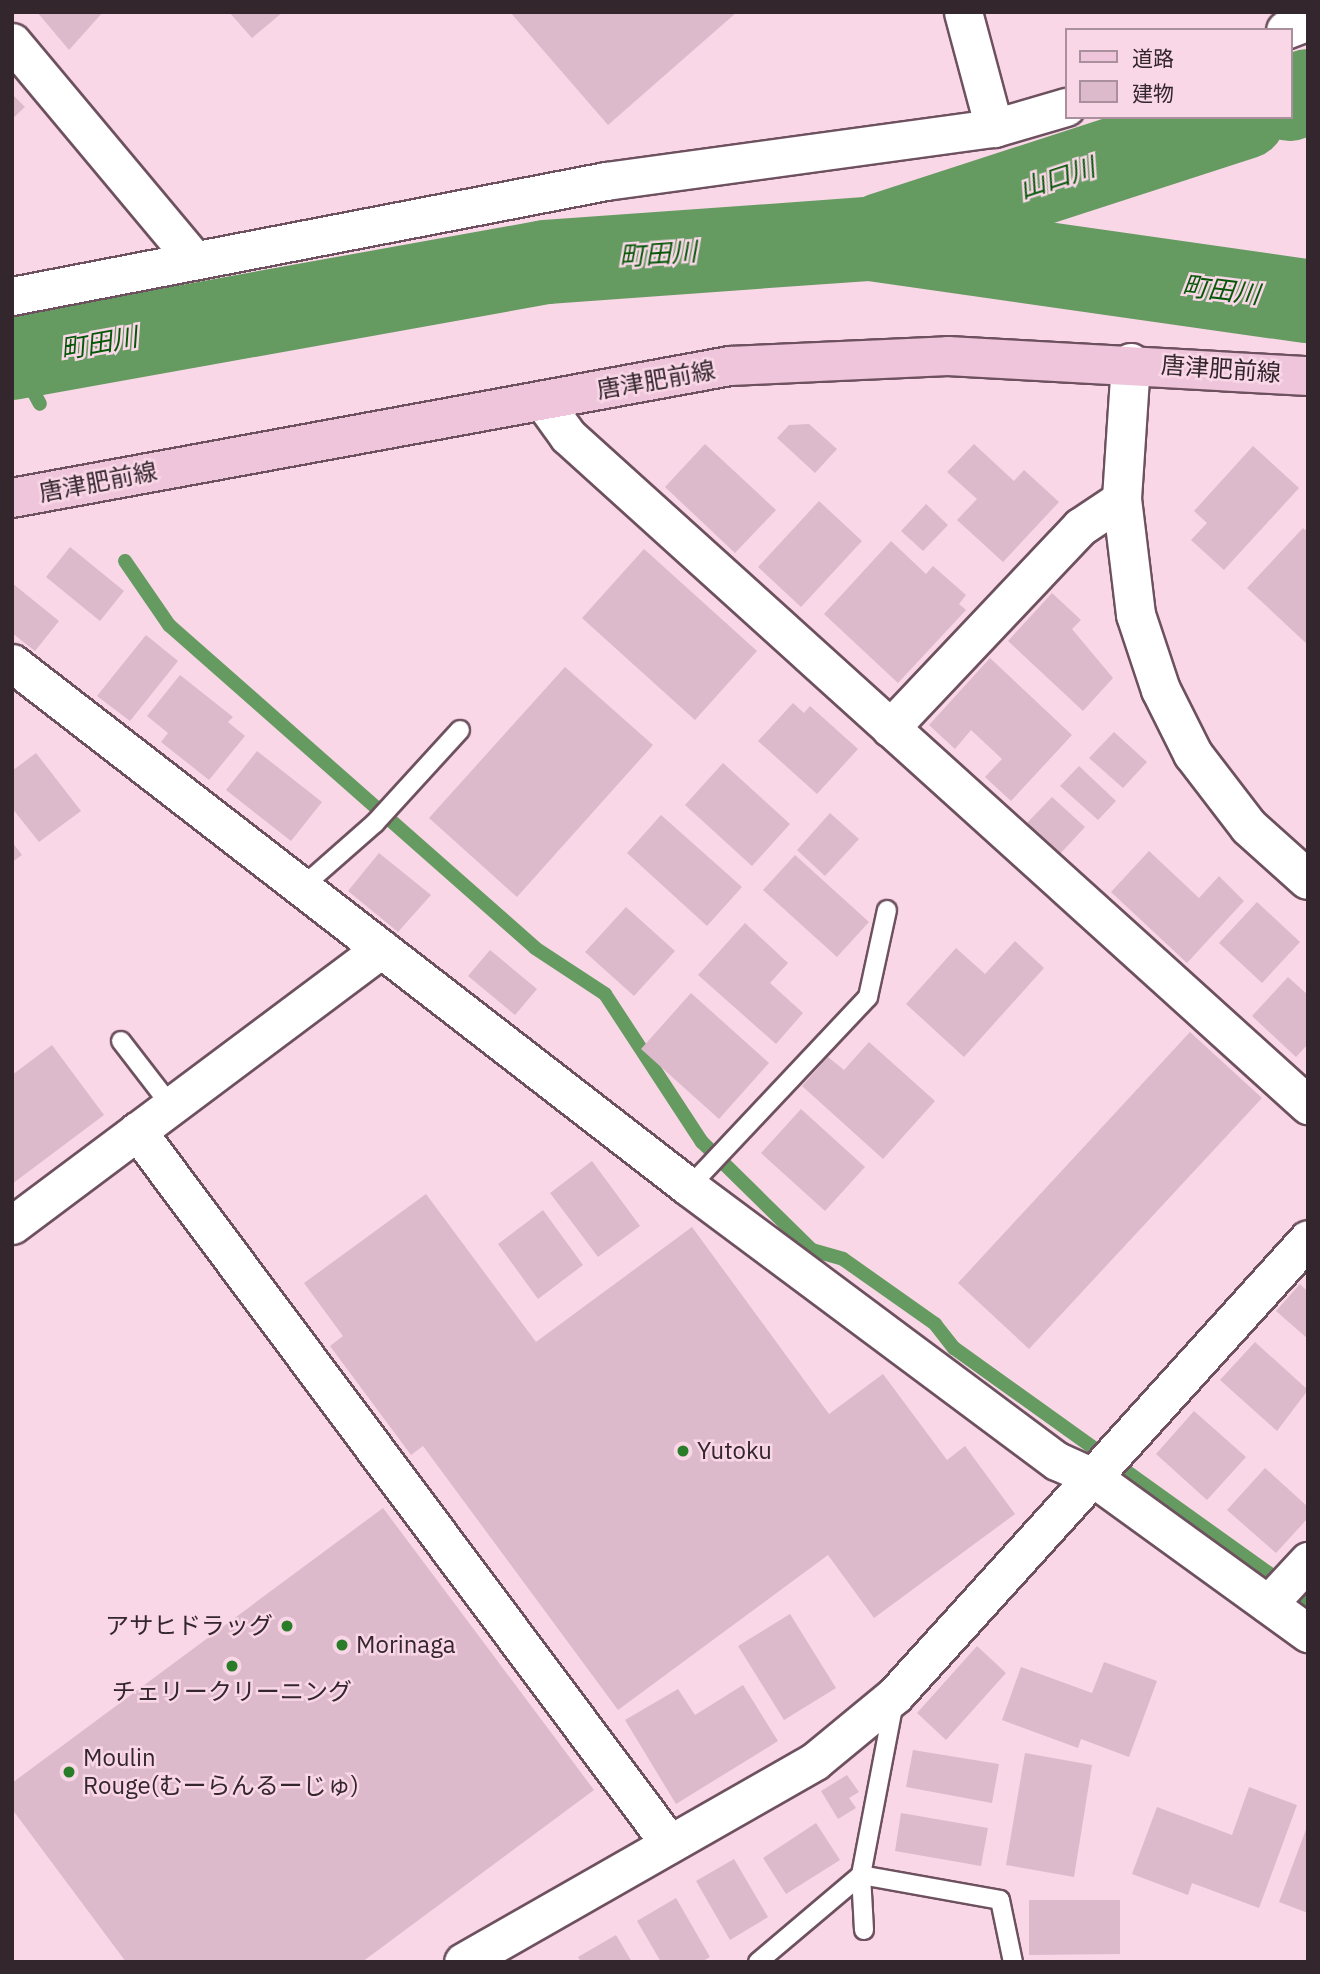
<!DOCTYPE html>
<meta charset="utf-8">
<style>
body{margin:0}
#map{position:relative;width:1320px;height:1974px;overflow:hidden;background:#f9d7e7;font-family:"IBM Plex Sans","Noto Sans JP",sans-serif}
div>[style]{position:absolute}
.stream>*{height:14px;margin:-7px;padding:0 7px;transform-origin:7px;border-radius:7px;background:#659a61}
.river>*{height:84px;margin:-42px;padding:0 42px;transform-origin:42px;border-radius:42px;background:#659a61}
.building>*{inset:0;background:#dcbacb}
.roads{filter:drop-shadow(2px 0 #6e515f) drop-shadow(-2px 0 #6e515f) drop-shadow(0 2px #6e515f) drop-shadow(0 -2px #6e515f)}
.lane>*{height:18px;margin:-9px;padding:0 9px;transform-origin:9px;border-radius:9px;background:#fff}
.street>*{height:37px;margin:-18.5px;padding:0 18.5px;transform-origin:18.5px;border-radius:18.5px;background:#fff}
.secondary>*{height:38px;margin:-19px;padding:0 19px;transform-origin:19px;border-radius:19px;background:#fff}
.primary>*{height:38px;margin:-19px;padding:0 19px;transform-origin:19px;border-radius:19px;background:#efc5db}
.dots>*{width:19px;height:19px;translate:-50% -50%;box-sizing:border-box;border:4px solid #f9d7e7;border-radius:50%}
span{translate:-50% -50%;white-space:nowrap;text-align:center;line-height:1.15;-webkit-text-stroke:5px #f9d7e7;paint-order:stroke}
.street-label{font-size:24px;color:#33262c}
.poi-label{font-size:24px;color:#33262c}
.left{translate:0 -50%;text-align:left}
.right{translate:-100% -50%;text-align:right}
.water-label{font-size:26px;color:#055808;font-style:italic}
.frame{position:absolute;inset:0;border:14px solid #33262c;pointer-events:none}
.legend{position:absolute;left:1065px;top:28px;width:228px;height:91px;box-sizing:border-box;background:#f9d7e7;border:2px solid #aa909c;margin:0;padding:9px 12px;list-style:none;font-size:21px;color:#33262c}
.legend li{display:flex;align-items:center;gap:14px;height:35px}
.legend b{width:35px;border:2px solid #aa909c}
</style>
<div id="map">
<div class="stream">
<div style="left:15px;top:358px;width:52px;rotate:61.5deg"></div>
<div style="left:125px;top:561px;width:78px;rotate:55.5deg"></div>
<div style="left:169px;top:625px;width:488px;rotate:41.4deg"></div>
<div style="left:535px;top:948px;width:84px;rotate:33.3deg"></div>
<div style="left:605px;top:994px;width:177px;rotate:56.8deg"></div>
<div style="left:702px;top:1142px;width:154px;rotate:44.5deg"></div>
<div style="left:812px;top:1250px;width:32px;rotate:16deg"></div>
<div style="left:843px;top:1259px;width:113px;rotate:35.2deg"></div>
<div style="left:935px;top:1324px;width:31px;rotate:52deg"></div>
<div style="left:954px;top:1348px;width:435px;rotate:35.6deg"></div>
</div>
<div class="river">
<div style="left:1290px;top:99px;width:20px;rotate:-24deg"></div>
<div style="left:881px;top:235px;width:382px;rotate:-18deg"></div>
<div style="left:12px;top:358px;width:543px;rotate:-10.19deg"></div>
<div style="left:546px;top:262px;width:325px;rotate:-4.1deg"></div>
<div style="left:870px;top:239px;width:442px;rotate:8.1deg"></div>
</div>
<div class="building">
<div style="clip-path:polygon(37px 12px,103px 12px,69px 50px)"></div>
<div style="clip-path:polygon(229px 12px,283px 12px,252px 38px)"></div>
<div style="clip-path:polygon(510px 12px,737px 12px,608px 125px)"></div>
<div style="clip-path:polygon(12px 94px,25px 107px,12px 119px)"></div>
<div style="clip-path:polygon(809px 424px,837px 449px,815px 473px,777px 438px,789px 425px)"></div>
<div style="clip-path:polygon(705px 444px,776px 510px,735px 553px,665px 487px)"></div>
<div style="clip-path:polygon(974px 444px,1014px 481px,1024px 470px,1059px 502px,1003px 562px,957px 520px,977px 499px,947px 472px)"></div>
<div style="clip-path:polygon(1253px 446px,1299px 488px,1224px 570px,1191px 540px,1207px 523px,1194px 511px)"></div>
<div style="clip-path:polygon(819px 501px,862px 541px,801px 607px,758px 567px)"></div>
<div style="clip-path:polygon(926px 504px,948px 525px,923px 551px,901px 531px)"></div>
<div style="clip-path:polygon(1303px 528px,1308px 532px,1308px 645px,1247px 588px)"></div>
<div style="clip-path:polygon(891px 541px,926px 574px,933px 566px,966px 595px,959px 604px,966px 610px,898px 683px,824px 614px)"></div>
<div style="clip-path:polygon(70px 547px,124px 591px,100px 621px,46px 577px)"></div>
<div style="clip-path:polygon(644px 549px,757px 651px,695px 720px,582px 618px)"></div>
<div style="clip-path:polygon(12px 583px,59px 621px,35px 651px,12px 633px)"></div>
<div style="clip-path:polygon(1052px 593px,1081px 620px,1072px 629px,1113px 678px,1083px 711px,1008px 641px)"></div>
<div style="clip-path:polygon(146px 635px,178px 661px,130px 721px,97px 696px)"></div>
<div style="clip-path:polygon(990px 658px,1072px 735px,1011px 801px,985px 777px,1002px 759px,971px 730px,955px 749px,929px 725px)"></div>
<div style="clip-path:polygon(565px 667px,653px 745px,517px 897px,429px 818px)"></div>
<div style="clip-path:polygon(180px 675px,233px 717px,228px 722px,245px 736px,209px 780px,161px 742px,168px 733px,147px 716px)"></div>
<div style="clip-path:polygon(793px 703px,804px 713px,810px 706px,858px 749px,817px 794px,758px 741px)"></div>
<div style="clip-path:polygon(1114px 732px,1147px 762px,1123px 788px,1089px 758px)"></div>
<div style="clip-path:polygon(257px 751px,322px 802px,291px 841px,226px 790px)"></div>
<div style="clip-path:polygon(36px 753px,81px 811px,39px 842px,12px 808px,12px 771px)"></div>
<div style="clip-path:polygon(723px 763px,790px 824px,752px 866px,685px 805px)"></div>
<div style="clip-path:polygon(1079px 766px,1116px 801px,1098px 820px,1060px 786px)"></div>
<div style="clip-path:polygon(1052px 797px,1085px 827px,1060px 854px,1027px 823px)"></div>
<div style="clip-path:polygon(830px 813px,859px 839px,825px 876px,797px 850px)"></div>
<div style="clip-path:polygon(661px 815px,742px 887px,707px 926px,627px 853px)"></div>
<div style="clip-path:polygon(12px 842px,22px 855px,12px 862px)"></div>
<div style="clip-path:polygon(1149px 851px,1199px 898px,1219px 876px,1244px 901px,1187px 963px,1111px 892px)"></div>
<div style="clip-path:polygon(379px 853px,431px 895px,398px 932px,348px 891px)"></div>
<div style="clip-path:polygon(795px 855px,869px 922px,837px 957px,763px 890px)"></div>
<div style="clip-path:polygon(1257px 902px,1300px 942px,1262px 983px,1219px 943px)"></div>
<div style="clip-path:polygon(626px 907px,675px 951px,634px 996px,585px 952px)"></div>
<div style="clip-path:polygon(745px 923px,788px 963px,770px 983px,803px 1013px,776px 1044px,698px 975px)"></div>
<div style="clip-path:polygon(1015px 941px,1044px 968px,964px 1057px,906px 1004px,956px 948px,985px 974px)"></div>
<div style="clip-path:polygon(490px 950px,537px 989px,515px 1015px,468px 976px)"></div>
<div style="clip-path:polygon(1288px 977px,1308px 995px,1308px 1044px,1296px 1057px,1252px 1016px)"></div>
<div style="clip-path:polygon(691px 993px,769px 1063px,719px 1119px,641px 1049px)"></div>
<div style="clip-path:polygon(1190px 1032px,1262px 1098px,1029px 1349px,958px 1283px)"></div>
<div style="clip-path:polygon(869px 1042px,935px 1101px,883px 1159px,802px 1086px,828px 1057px,844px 1070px)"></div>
<div style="clip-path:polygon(52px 1045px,104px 1115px,12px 1184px,12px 1075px)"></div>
<div style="clip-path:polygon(801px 1109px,865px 1167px,825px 1211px,761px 1153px)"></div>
<div style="clip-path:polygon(592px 1161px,640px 1226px,598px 1257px,550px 1193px)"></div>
<div style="clip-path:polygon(426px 1194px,536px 1342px,692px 1227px,829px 1414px,883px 1374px,947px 1460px,965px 1446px,1015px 1514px,874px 1618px,828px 1555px,618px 1710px,423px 1446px,411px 1455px,330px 1346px,343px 1336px,304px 1283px)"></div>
<div style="clip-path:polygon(543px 1210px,583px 1265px,538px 1299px,498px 1244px)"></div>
<div style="clip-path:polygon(1300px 1284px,1308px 1292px,1308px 1339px,1276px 1311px)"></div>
<div style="clip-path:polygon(1255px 1342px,1308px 1390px,1277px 1431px,1220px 1380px)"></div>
<div style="clip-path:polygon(1194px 1411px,1246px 1457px,1207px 1500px,1156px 1454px)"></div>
<div style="clip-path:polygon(1265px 1468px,1308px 1507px,1308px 1518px,1276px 1553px,1227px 1510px)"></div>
<div style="clip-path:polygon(383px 1508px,594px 1790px,362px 1962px,126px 1962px,12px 1809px,12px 1783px)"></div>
<div style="clip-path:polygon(790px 1614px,836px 1688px,784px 1720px,738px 1646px)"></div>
<div style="clip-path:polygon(977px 1646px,1006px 1673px,946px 1740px,917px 1713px)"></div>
<div style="clip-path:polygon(1104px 1662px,1157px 1681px,1129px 1757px,1081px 1739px,1078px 1748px,1002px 1720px,1021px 1667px,1092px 1693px)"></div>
<div style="clip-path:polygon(743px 1685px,778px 1741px,676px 1804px,625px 1720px,678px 1689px,695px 1715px)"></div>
<div style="clip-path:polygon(913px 1750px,999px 1764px,992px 1803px,906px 1787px)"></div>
<div style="clip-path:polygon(1025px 1753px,1092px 1765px,1074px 1877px,1006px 1865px)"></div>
<div style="clip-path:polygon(847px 1775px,859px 1792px,849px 1798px,856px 1808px,838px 1819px,821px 1791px)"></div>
<div style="clip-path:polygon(1249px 1787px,1297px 1805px,1259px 1908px,1192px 1883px,1188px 1895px,1132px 1874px,1157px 1807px,1232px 1835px)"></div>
<div style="clip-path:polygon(901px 1813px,988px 1828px,981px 1866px,895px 1851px)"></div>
<div style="clip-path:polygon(816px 1823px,840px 1860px,786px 1894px,763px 1858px)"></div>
<div style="clip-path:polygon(1308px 1824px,1308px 1913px,1279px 1902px)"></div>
<div style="clip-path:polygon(734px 1859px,768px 1917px,730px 1940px,696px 1881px)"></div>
<div style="clip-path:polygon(676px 1898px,710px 1957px,701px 1962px,661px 1962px,637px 1921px)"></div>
<div style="clip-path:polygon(1029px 1900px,1120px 1900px,1120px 1954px,1029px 1955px)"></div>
<div style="clip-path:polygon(616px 1935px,632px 1962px,581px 1962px,578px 1957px)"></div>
</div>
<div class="roads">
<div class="lane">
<div style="left:301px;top:888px;width:98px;rotate:-41.3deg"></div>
<div style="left:375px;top:823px;width:126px;rotate:-47.6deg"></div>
<div style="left:121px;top:1041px;width:82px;rotate:52.4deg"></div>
<div style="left:689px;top:1187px;width:261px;rotate:-46.7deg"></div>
<div style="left:868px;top:997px;width:89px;rotate:-77.7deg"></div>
<div style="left:864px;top:1930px;width:55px;rotate:-93.1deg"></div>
<div style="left:861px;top:1875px;width:176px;rotate:-79.2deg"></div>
<div style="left:758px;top:1962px;width:135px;rotate:-40.2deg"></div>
<div style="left:861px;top:1875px;width:141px;rotate:10.2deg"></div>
<div style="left:1000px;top:1900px;width:63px;rotate:78.2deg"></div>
</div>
<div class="street">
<div style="left:963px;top:12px;width:120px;rotate:75deg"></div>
<div style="left:1285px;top:30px;width:25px;rotate:-21deg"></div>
<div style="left:12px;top:42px;width:284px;rotate:50.1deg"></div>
<div style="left:12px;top:296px;width:605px;rotate:-10.96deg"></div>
<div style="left:606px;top:181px;width:392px;rotate:-7.8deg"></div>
<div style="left:994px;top:128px;width:75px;rotate:-16.3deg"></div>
<div style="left:542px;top:400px;width:44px;rotate:54.2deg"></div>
<div style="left:568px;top:436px;width:998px;rotate:42.12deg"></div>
<div style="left:12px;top:663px;width:856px;rotate:37.74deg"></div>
<div style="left:689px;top:1187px;width:459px;rotate:36.7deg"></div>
<div style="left:1057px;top:1461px;width:37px;rotate:24deg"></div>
<div style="left:1091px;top:1476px;width:268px;rotate:35.9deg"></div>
<div style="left:890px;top:728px;width:277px;rotate:-46.6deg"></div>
<div style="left:1080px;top:527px;width:50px;rotate:-33.7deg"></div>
<div style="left:137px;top:1131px;width:889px;rotate:53.23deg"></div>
<div style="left:12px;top:1225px;width:461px;rotate:-36.8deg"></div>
<div style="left:1268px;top:1604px;width:59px;rotate:-47.1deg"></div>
<div style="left:463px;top:1962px;width:405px;rotate:-29.7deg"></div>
<div style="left:815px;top:1761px;width:104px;rotate:-39.5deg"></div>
<div style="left:895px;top:1695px;width:615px;rotate:-47.83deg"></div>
</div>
<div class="secondary">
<div style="left:1131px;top:363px;width:136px;rotate:93.8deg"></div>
<div style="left:1122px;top:499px;width:117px;rotate:83.1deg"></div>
<div style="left:1136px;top:615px;width:79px;rotate:71.6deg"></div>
<div style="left:1161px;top:690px;width:72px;rotate:63.4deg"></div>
<div style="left:1193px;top:754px;width:92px;rotate:52.5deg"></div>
<div style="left:1249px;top:827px;width:79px;rotate:41.9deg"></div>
</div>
<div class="primary">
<div style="left:12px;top:498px;width:730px;rotate:-10.42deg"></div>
<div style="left:730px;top:366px;width:218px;rotate:-2.6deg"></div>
<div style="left:948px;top:356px;width:361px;rotate:3.2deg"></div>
</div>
</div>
<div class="dots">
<div style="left:683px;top:1451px;background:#2a7d28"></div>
<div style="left:287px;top:1626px;background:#2a7d28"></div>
<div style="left:342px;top:1645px;background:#2a7d28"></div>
<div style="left:232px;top:1666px;background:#2a7d28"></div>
<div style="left:69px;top:1772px;background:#2a7d28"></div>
</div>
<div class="street-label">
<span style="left:1221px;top:369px;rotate:4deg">唐津肥前線</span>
<span style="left:656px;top:380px;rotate:-10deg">唐津肥前線</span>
<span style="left:98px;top:482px;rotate:-11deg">唐津肥前線</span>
</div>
<div class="poi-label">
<span class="left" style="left:697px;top:1451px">Yutoku</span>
<span class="right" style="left:273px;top:1626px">アサヒドラッグ</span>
<span class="left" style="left:356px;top:1645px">Morinaga</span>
<span style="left:232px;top:1692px">チェリークリーニング</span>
<span class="left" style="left:83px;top:1772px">Moulin<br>Rouge(むーらんるーじゅ)</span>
</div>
<div class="water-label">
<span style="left:1057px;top:178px;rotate:-18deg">山口川</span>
<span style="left:658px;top:254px;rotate:-4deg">町田川</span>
<span style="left:1221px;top:290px;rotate:7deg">町田川</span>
<span style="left:99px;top:343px;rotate:-10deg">町田川</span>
</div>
<div class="frame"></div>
<ul class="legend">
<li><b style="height:9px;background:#efc5db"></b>道路</li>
<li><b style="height:19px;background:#dcbacb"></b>建物</li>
</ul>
</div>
